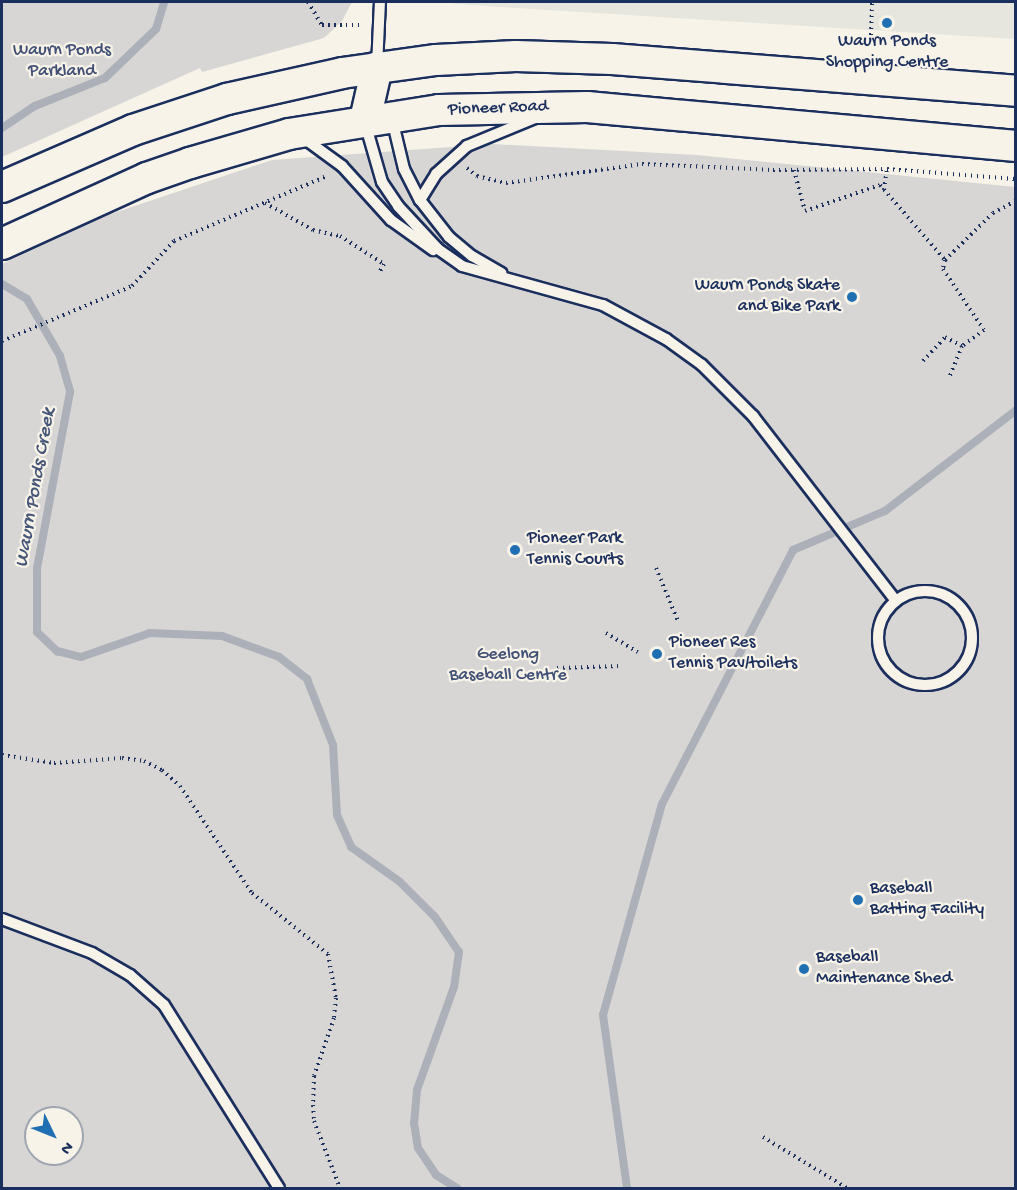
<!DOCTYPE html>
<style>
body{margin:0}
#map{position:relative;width:1017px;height:1190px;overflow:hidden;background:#f7f3e8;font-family:"Gochi Hand",sans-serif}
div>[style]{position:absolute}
.built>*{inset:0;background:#e6e5de}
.green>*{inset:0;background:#d7d6d4}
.stream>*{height:8px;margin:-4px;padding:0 4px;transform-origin:4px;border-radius:4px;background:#acb0b9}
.path>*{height:4px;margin-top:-2px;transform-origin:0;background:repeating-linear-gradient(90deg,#1b2f5e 0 1.5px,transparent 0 6px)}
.roads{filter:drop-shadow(2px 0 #1b2f5e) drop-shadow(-2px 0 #1b2f5e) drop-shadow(0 2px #1b2f5e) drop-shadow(0 -2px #1b2f5e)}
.lane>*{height:10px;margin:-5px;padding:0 5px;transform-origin:5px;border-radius:5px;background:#f7f3e8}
.lane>.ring{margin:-5px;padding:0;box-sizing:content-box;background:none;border:10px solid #f7f3e8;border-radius:50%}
.secondary>*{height:30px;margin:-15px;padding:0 15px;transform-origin:15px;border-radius:15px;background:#f7f3e8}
.dots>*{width:16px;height:16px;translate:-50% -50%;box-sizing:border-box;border:3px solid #f7f3e8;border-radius:50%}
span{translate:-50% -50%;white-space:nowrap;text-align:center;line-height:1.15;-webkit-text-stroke:4.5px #f7f3e8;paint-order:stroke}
.poi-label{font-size:18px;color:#1b2f5e}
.right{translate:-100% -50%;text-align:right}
.left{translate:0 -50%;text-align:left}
.park-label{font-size:18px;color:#415076}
.street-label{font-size:18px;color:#1b2f5e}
.water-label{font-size:20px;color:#465679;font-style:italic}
.frame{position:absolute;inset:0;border:3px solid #1b2f5e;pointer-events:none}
.north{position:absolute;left:24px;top:1106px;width:60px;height:60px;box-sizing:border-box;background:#f7f3e8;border:2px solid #9fa5b1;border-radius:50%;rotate:133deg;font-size:16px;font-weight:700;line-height:24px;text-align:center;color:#1b2f5e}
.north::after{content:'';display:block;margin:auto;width:21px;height:27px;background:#1f6fb2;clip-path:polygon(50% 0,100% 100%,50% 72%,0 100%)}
</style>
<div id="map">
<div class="built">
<div style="clip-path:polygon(435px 2px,1015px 2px,1015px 39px,500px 7px)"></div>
</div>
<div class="green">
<div style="clip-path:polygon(2px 2px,352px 2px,342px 21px,324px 38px,202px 72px,200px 68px,2px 157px)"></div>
<div style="clip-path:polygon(evenodd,492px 144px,697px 155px,1015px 187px,1015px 1188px,2px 1188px,2px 264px,108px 215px,272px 160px,492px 144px,36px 1118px,72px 1118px,72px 1154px,36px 1154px,36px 1118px)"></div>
</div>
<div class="stream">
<div style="left:2px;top:128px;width:40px;rotate:-34deg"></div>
<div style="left:35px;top:106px;width:75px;rotate:-21.8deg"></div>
<div style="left:105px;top:78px;width:71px;rotate:-43.9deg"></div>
<div style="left:156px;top:29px;width:28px;rotate:-73deg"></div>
<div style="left:2px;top:284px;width:29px;rotate:31deg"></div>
<div style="left:27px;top:299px;width:66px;rotate:59.9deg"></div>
<div style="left:60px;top:356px;width:37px;rotate:74deg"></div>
<div style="left:70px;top:392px;width:180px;rotate:100.6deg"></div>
<div style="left:37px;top:569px;width:63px;rotate:90deg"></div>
<div style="left:37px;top:632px;width:28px;rotate:44deg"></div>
<div style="left:57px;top:651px;width:25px;rotate:14deg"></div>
<div style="left:81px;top:657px;width:73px;rotate:-19.2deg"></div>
<div style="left:150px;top:633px;width:72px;rotate:2.4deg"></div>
<div style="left:222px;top:636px;width:61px;rotate:20.2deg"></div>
<div style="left:279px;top:657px;width:36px;rotate:38deg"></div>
<div style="left:307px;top:679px;width:71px;rotate:68.5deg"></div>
<div style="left:333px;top:745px;width:70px;rotate:86.7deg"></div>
<div style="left:337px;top:815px;width:35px;rotate:66deg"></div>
<div style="left:351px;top:847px;width:60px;rotate:35.5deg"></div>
<div style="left:400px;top:882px;width:49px;rotate:45deg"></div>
<div style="left:435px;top:917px;width:42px;rotate:55.6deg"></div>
<div style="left:459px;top:952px;width:35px;rotate:98deg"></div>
<div style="left:454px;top:987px;width:109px;rotate:109.8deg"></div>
<div style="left:417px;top:1090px;width:33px;rotate:95deg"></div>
<div style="left:414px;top:1123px;width:25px;rotate:81deg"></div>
<div style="left:418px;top:1148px;width:32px;rotate:56deg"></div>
<div style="left:436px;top:1175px;width:25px;rotate:32deg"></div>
<div style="left:627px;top:1188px;width:175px;rotate:-97.9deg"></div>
<div style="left:603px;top:1015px;width:219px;rotate:-74.4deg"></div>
<div style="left:662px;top:804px;width:286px;rotate:-62.7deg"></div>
<div style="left:793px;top:550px;width:100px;rotate:-23deg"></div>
<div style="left:885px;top:511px;width:165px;rotate:-37.6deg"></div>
</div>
<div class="path">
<div style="left:308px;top:2px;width:27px;rotate:59deg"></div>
<div style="left:322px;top:25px;width:41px"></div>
<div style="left:871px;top:35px;width:33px;rotate:-88deg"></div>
<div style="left:467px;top:168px;width:13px;rotate:39deg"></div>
<div style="left:477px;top:176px;width:30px;rotate:14deg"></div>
<div style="left:506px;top:183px;width:137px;rotate:-8deg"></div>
<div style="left:642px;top:164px;width:131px;rotate:2.6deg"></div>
<div style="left:773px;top:170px;width:114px;rotate:-0.5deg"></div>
<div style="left:887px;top:169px;width:129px;rotate:4.4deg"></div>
<div style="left:794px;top:170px;width:42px;rotate:75deg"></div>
<div style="left:805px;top:211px;width:79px;rotate:-19.1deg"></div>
<div style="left:880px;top:185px;width:99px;rotate:49.1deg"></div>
<div style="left:945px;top:260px;width:67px;rotate:-44.4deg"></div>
<div style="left:993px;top:213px;width:26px;rotate:-28deg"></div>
<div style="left:884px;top:190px;width:21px;rotate:-82deg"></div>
<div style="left:265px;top:203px;width:55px;rotate:29.4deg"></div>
<div style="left:313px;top:230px;width:28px;rotate:13deg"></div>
<div style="left:340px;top:236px;width:52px;rotate:32.5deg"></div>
<div style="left:384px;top:264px;width:10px;rotate:119deg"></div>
<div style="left:945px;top:260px;width:9px;rotate:103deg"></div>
<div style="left:943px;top:269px;width:73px;rotate:56.1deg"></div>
<div style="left:984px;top:330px;width:27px;rotate:144deg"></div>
<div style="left:962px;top:346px;width:35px;rotate:112deg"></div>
<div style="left:2px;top:341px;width:141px;rotate:-22.9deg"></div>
<div style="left:132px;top:286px;width:62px;rotate:-47deg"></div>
<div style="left:174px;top:241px;width:166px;rotate:-23deg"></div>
<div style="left:923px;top:361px;width:33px;rotate:-47deg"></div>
<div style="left:945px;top:337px;width:19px;rotate:28deg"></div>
<div style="left:656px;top:568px;width:57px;rotate:67.5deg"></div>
<div style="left:606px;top:633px;width:37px;rotate:31deg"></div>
<div style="left:557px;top:668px;width:61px;rotate:-1.9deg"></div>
<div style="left:2px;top:755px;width:53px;rotate:8.7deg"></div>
<div style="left:54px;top:763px;width:68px;rotate:-4.2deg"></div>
<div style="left:122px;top:758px;width:22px;rotate:8deg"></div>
<div style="left:144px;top:761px;width:20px;rotate:27deg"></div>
<div style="left:162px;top:770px;width:24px;rotate:42deg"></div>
<div style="left:180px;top:786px;width:129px;rotate:56.1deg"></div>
<div style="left:252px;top:893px;width:97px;rotate:38.8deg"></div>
<div style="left:328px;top:954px;width:45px;rotate:79.7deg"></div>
<div style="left:336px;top:998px;width:20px;rotate:96deg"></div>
<div style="left:334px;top:1018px;width:61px;rotate:109deg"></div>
<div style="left:314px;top:1076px;width:29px;rotate:92deg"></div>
<div style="left:313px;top:1105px;width:16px;rotate:86deg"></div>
<div style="left:314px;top:1121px;width:72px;rotate:68.8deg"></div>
<div style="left:763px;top:1137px;width:98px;rotate:31.3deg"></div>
</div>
<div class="roads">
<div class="lane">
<div style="left:377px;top:67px;width:65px;rotate:-87.4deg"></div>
<div style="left:392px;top:119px;width:51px;rotate:76.5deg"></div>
<div style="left:404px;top:169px;width:35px;rotate:63deg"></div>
<div style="left:420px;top:200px;width:47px;rotate:51.9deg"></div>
<div style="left:449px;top:237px;width:30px;rotate:40deg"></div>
<div style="left:472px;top:256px;width:34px;rotate:30deg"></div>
<div style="left:365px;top:123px;width:61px;rotate:73.9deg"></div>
<div style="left:382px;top:182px;width:29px;rotate:56deg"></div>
<div style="left:398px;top:206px;width:59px;rotate:47.1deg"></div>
<div style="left:438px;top:249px;width:29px;rotate:35deg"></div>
<div style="left:462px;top:266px;width:146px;rotate:15.5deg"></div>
<div style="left:603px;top:305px;width:72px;rotate:28.4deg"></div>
<div style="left:666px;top:339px;width:44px;rotate:35.8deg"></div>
<div style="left:702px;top:365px;width:72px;rotate:45deg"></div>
<div style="left:753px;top:416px;width:232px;rotate:52.3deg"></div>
<div style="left:305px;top:139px;width:46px;rotate:36.1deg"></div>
<div style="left:342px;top:166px;width:73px;rotate:47.8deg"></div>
<div style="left:391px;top:220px;width:52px;rotate:35.5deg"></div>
<div style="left:420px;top:200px;width:31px;rotate:-58deg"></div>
<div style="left:436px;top:174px;width:42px;rotate:-42.1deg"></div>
<div style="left:467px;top:146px;width:74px;rotate:-22.4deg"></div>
<div class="ring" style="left:878px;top:591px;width:84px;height:84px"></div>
<div style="left:2px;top:919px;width:96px;rotate:20.7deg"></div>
<div style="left:92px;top:953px;width:44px;rotate:30.1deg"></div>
<div style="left:130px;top:975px;width:45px;rotate:41.4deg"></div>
<div style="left:164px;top:1005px;width:216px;rotate:57.9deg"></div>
</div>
<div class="secondary">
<div style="left:365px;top:120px;width:54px;rotate:-77.2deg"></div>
<div style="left:2px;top:187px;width:143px;rotate:-23.5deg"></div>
<div style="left:133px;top:130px;width:99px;rotate:-18.3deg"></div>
<div style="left:227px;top:99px;width:118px;rotate:-12.7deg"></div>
<div style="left:342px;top:73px;width:95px;rotate:-7.9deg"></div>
<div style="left:436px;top:60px;width:80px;rotate:-2.9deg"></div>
<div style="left:516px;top:56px;width:96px;rotate:1.8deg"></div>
<div style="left:612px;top:59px;width:405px;rotate:4.5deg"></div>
<div style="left:2px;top:244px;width:159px;rotate:-24.5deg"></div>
<div style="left:147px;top:178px;width:46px;rotate:-19.2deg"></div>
<div style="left:190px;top:163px;width:103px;rotate:-16.3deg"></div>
<div style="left:289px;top:134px;width:152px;rotate:-9.1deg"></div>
<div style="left:439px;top:110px;width:148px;rotate:-1.2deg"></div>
<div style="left:587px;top:107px;width:431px;rotate:5.2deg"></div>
</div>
</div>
<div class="dots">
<div style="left:887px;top:23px;background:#1f6fb2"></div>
<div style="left:852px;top:297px;background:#1f6fb2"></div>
<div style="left:515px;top:550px;background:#1f6fb2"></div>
<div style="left:657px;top:654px;background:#1f6fb2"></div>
<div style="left:858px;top:900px;background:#1f6fb2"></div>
<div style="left:804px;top:969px;background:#1f6fb2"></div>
</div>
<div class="poi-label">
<span style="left:887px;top:53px">Waurn Ponds<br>Shopping Centre</span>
<span class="right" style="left:840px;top:297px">Waurn Ponds Skate<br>and Bike Park</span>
<span class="left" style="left:527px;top:550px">Pioneer Park<br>Tennis Courts</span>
<span class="left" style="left:669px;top:654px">Pioneer Res<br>Tennis Pav/toilets</span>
<span class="left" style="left:870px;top:900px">Baseball<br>Batting Facility</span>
<span class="left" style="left:816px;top:969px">Baseball<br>Maintenance Shed</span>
</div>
<div class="park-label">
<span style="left:62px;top:62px">Waurn Ponds<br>Parkland</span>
<span style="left:508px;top:666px">Geelong<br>Baseball Centre</span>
</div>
<div class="street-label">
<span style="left:498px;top:109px;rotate:-2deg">Pioneer Road</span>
</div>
<div class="water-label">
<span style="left:36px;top:488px;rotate:-80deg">Waurn Ponds Creek</span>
</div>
<div class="frame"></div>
<div class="north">N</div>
</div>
